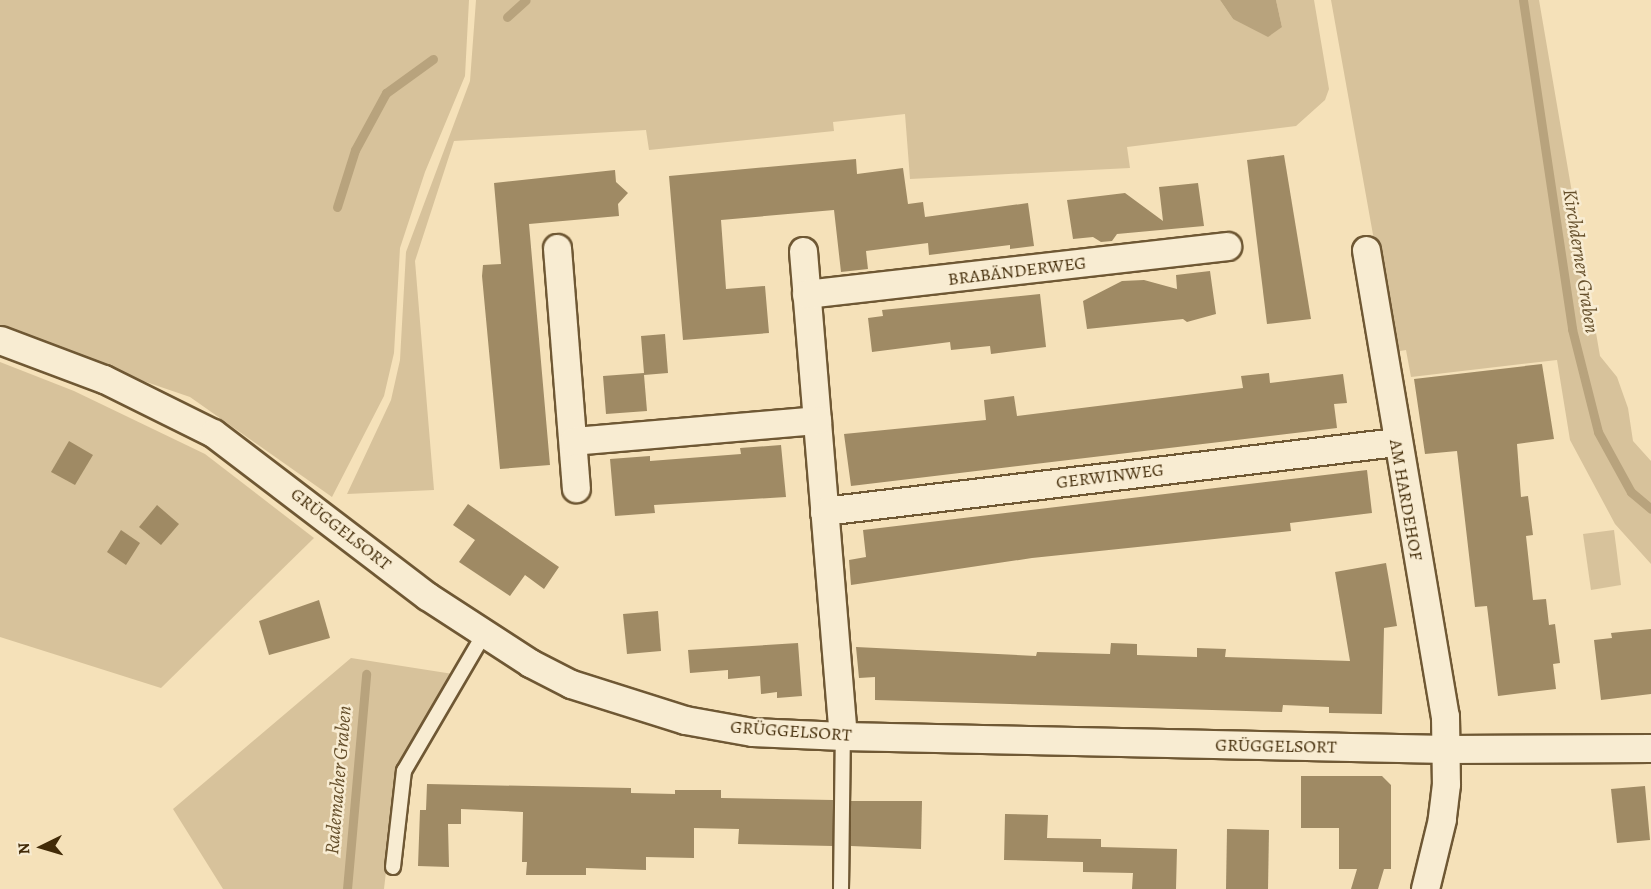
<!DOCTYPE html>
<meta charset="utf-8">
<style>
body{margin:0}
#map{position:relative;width:1651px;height:889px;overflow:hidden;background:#f5e1b9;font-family:Alegreya,serif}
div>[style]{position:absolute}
.green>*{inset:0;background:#d7c29b}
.water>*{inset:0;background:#b8a37d}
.stream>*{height:9px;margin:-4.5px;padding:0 4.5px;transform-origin:4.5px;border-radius:4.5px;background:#b8a37d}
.building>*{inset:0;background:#9f8a64}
.roads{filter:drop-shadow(2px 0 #6f5834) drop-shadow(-2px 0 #6f5834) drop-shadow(0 2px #6f5834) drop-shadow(0 -2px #6f5834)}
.lane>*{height:14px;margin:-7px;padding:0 7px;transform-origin:7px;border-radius:7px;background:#f8ecd2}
.street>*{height:27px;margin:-13.5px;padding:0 13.5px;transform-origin:13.5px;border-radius:13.5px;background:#f8ecd2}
span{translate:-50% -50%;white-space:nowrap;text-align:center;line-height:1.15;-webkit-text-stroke:5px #f8ecd2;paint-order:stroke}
.street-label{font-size:18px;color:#422b08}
.water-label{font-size:20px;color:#654f2b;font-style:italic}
.north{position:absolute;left:12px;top:817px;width:60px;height:60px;-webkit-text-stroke:4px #f8ecd2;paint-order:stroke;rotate:265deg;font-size:16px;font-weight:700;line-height:24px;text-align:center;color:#422b08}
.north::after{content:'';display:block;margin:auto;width:21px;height:27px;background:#422b08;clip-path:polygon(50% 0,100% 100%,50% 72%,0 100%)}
</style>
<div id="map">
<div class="green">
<div style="clip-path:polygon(0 0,469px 0,465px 76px,425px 172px,400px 248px,394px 353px,384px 396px,332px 497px,190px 397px,0 332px)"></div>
<div style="clip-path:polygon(476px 0,1220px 0,1233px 19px,1282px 27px,1276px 0,1314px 0,1329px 89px,1325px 100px,1296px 126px,1127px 147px,1130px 168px,910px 179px,905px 114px,833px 122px,834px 131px,649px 150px,646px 130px,454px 141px,415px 261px,434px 490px,347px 494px,391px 400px,400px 360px,406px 252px,470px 81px)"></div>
<div style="clip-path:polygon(1331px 0,1539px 0,1600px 356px,1617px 377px,1628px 408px,1633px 441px,1651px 461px,1651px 564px,1615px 524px,1570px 440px,1557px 360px,1411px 377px,1406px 350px,1394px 352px)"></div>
<div style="clip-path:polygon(0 362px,74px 391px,205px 454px,314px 538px,161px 688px,0 637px)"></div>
<div style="clip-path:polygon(1614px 530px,1621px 585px,1591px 590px,1583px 534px)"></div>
<div style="clip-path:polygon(351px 658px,453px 674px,398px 768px,384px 889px,223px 889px,173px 809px)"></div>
</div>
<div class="water">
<div style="clip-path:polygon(1220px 0,1276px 0,1282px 27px,1268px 37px,1233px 19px)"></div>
</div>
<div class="stream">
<div style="left:1523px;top:0;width:333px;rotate:81.5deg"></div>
<div style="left:1572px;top:329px;width:106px;rotate:75.8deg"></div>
<div style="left:1598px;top:432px;width:68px;rotate:61.2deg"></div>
<div style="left:1631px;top:492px;width:26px;rotate:40deg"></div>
<div style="left:507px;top:17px;width:25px;rotate:-42deg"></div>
<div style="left:337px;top:207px;width:60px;rotate:-72.5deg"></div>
<div style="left:355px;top:150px;width:65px;rotate:-61.5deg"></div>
<div style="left:386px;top:93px;width:58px;rotate:-35.9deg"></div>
<div style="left:347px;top:889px;width:216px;rotate:-84.9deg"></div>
</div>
<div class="building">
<div style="clip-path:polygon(1284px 155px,1311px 319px,1267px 324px,1247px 160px)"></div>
<div style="clip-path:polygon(856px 159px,857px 174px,903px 168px,908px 204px,923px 202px,925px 217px,1028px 203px,1034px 246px,1010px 249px,1010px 245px,929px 255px,928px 243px,866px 251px,868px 269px,841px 272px,834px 210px,721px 220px,726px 289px,765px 286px,769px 333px,683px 340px,669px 176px)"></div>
<div style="clip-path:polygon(615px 170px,616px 182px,628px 193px,618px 204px,619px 216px,529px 224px,550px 465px,500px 469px,482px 276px,483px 265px,501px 264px,494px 183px)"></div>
<div style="clip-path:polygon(1198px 183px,1204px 226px,1117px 234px,1112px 241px,1101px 242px,1093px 237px,1073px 239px,1067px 200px,1125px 193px,1163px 221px,1159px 187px)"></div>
<div style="clip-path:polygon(1210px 271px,1216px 314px,1187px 322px,1183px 319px,1087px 329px,1083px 301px,1122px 281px,1144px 280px,1177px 289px,1176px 275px)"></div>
<div style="clip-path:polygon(1040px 294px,1046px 347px,991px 354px,990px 346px,951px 350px,950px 342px,872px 352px,868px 318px,883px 316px,882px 310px)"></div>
<div style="clip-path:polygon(665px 334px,668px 373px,644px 375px,647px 411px,606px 414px,603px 376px,644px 373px,641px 336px)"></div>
<div style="clip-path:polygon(1542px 364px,1554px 439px,1517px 444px,1521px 497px,1528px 496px,1533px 535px,1526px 536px,1533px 600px,1546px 599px,1549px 625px,1555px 624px,1560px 663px,1553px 664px,1556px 689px,1498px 696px,1487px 606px,1475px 607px,1457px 451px,1425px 454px,1414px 379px)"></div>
<div style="clip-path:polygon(1269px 373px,1270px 383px,1343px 374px,1347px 403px,1334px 404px,1337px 428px,851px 486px,844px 434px,986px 420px,984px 400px,1014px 396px,1017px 416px,1243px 388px,1241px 376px)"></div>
<div style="clip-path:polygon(69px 441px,93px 455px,75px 485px,51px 472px)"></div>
<div style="clip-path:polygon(781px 445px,786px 497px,654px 505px,655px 513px,615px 516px,610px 459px,650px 456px,650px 461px,741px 454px,740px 448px)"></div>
<div style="clip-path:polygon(1367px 470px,1372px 513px,1290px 523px,1291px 531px,1032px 558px,851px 585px,849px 560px,866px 557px,863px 530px)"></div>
<div style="clip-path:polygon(468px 504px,559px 567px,544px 589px,525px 575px,510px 596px,459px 562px,475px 540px,453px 525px)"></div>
<div style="clip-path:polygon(157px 505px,179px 524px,161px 545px,139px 527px)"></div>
<div style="clip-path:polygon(121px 530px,140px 543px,126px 565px,107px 552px)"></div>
<div style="clip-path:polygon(1386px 563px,1397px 626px,1384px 628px,1382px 714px,1329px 713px,1329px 707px,1283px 705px,1282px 712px,875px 700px,875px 677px,859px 678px,856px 647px,1036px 656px,1037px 652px,1110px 654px,1111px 643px,1137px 644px,1137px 655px,1197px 657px,1197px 648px,1226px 649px,1225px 657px,1350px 661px,1335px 572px)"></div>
<div style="clip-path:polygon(319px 600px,330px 638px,269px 655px,259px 621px)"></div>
<div style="clip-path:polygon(658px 611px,661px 651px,627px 654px,623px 614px)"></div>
<div style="clip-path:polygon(1651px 629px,1651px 694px,1601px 700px,1594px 640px,1612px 638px,1611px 633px)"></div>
<div style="clip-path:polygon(798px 643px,802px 696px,777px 698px,777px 692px,761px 694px,760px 676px,728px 679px,728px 670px,690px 673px,688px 650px)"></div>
<div style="clip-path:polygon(1301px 776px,1382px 776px,1391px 785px,1391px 869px,1384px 869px,1378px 889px,1351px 889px,1357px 869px,1339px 869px,1339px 828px,1301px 828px)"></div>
<div style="clip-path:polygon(427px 784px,631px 788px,631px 793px,675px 794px,675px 790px,721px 790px,721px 798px,833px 800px,833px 846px,738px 844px,739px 829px,694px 828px,694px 858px,646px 857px,646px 870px,586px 868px,586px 875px,526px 875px,527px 862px,522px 862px,523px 812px,461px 809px,461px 824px,448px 824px,449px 867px,418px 866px,420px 810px,426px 810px)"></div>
<div style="clip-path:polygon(1645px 786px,1650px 840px,1617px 843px,1611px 789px)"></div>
<div style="clip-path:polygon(851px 801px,922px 801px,921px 849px,851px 846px)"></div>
<div style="clip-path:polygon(1005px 814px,1048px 815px,1047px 838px,1101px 839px,1101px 847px,1177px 849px,1176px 889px,1132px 889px,1133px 873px,1083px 872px,1083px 862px,1004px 860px)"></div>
<div style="clip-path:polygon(1227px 829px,1269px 830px,1268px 889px,1226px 889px)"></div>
</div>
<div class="roads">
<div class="lane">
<div style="left:393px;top:867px;width:97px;rotate:-83.5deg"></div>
<div style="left:404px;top:771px;width:156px;rotate:-59.7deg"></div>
<div style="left:841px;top:889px;width:153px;rotate:-89.3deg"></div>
</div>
<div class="street">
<div style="left:557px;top:248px;width:241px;rotate:85.5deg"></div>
<div style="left:1366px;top:250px;width:473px;rotate:80.4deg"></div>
<div style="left:1445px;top:716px;width:68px;rotate:89.2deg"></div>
<div style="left:1446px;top:784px;width:35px;rotate:97deg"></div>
<div style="left:1442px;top:819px;width:72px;rotate:103.7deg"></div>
<div style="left:803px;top:251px;width:487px;rotate:85.3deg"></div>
<div style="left:806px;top:294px;width:424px;rotate:-6.5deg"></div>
<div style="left:0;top:340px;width:111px;rotate:20.6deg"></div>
<div style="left:104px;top:379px;width:122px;rotate:26.4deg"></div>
<div style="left:213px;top:433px;width:269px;rotate:37.3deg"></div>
<div style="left:427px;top:596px;width:123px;rotate:33deg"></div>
<div style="left:530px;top:663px;width:46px;rotate:27.1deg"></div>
<div style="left:571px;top:684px;width:120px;rotate:17.5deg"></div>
<div style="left:685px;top:720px;width:68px;rotate:10.2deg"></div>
<div style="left:752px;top:732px;width:91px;rotate:2.5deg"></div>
<div style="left:843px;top:736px;width:604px;rotate:1.23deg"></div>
<div style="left:1447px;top:749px;width:204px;rotate:-0.3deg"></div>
<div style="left:573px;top:441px;width:245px;rotate:-4.9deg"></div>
<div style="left:824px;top:511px;width:576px;rotate:-6.88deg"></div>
</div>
</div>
<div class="street-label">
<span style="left:1017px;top:271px;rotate:-7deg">BRABÄNDERWEG</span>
<span style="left:1110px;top:476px;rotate:-7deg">GERWINWEG</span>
<span style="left:1406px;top:500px;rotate:80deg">AM HARDEHOF</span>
<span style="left:341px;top:529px;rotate:38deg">GRÜGGELSORT</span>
<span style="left:791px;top:731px;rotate:4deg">GRÜGGELSORT</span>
<span style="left:1276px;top:746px;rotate:1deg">GRÜGGELSORT</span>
</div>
<div class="water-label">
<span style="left:1581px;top:261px;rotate:81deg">Kirchderner Graben</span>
<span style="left:338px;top:780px;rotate:-85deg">Rademacher Graben</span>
</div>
<div class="north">N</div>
</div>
